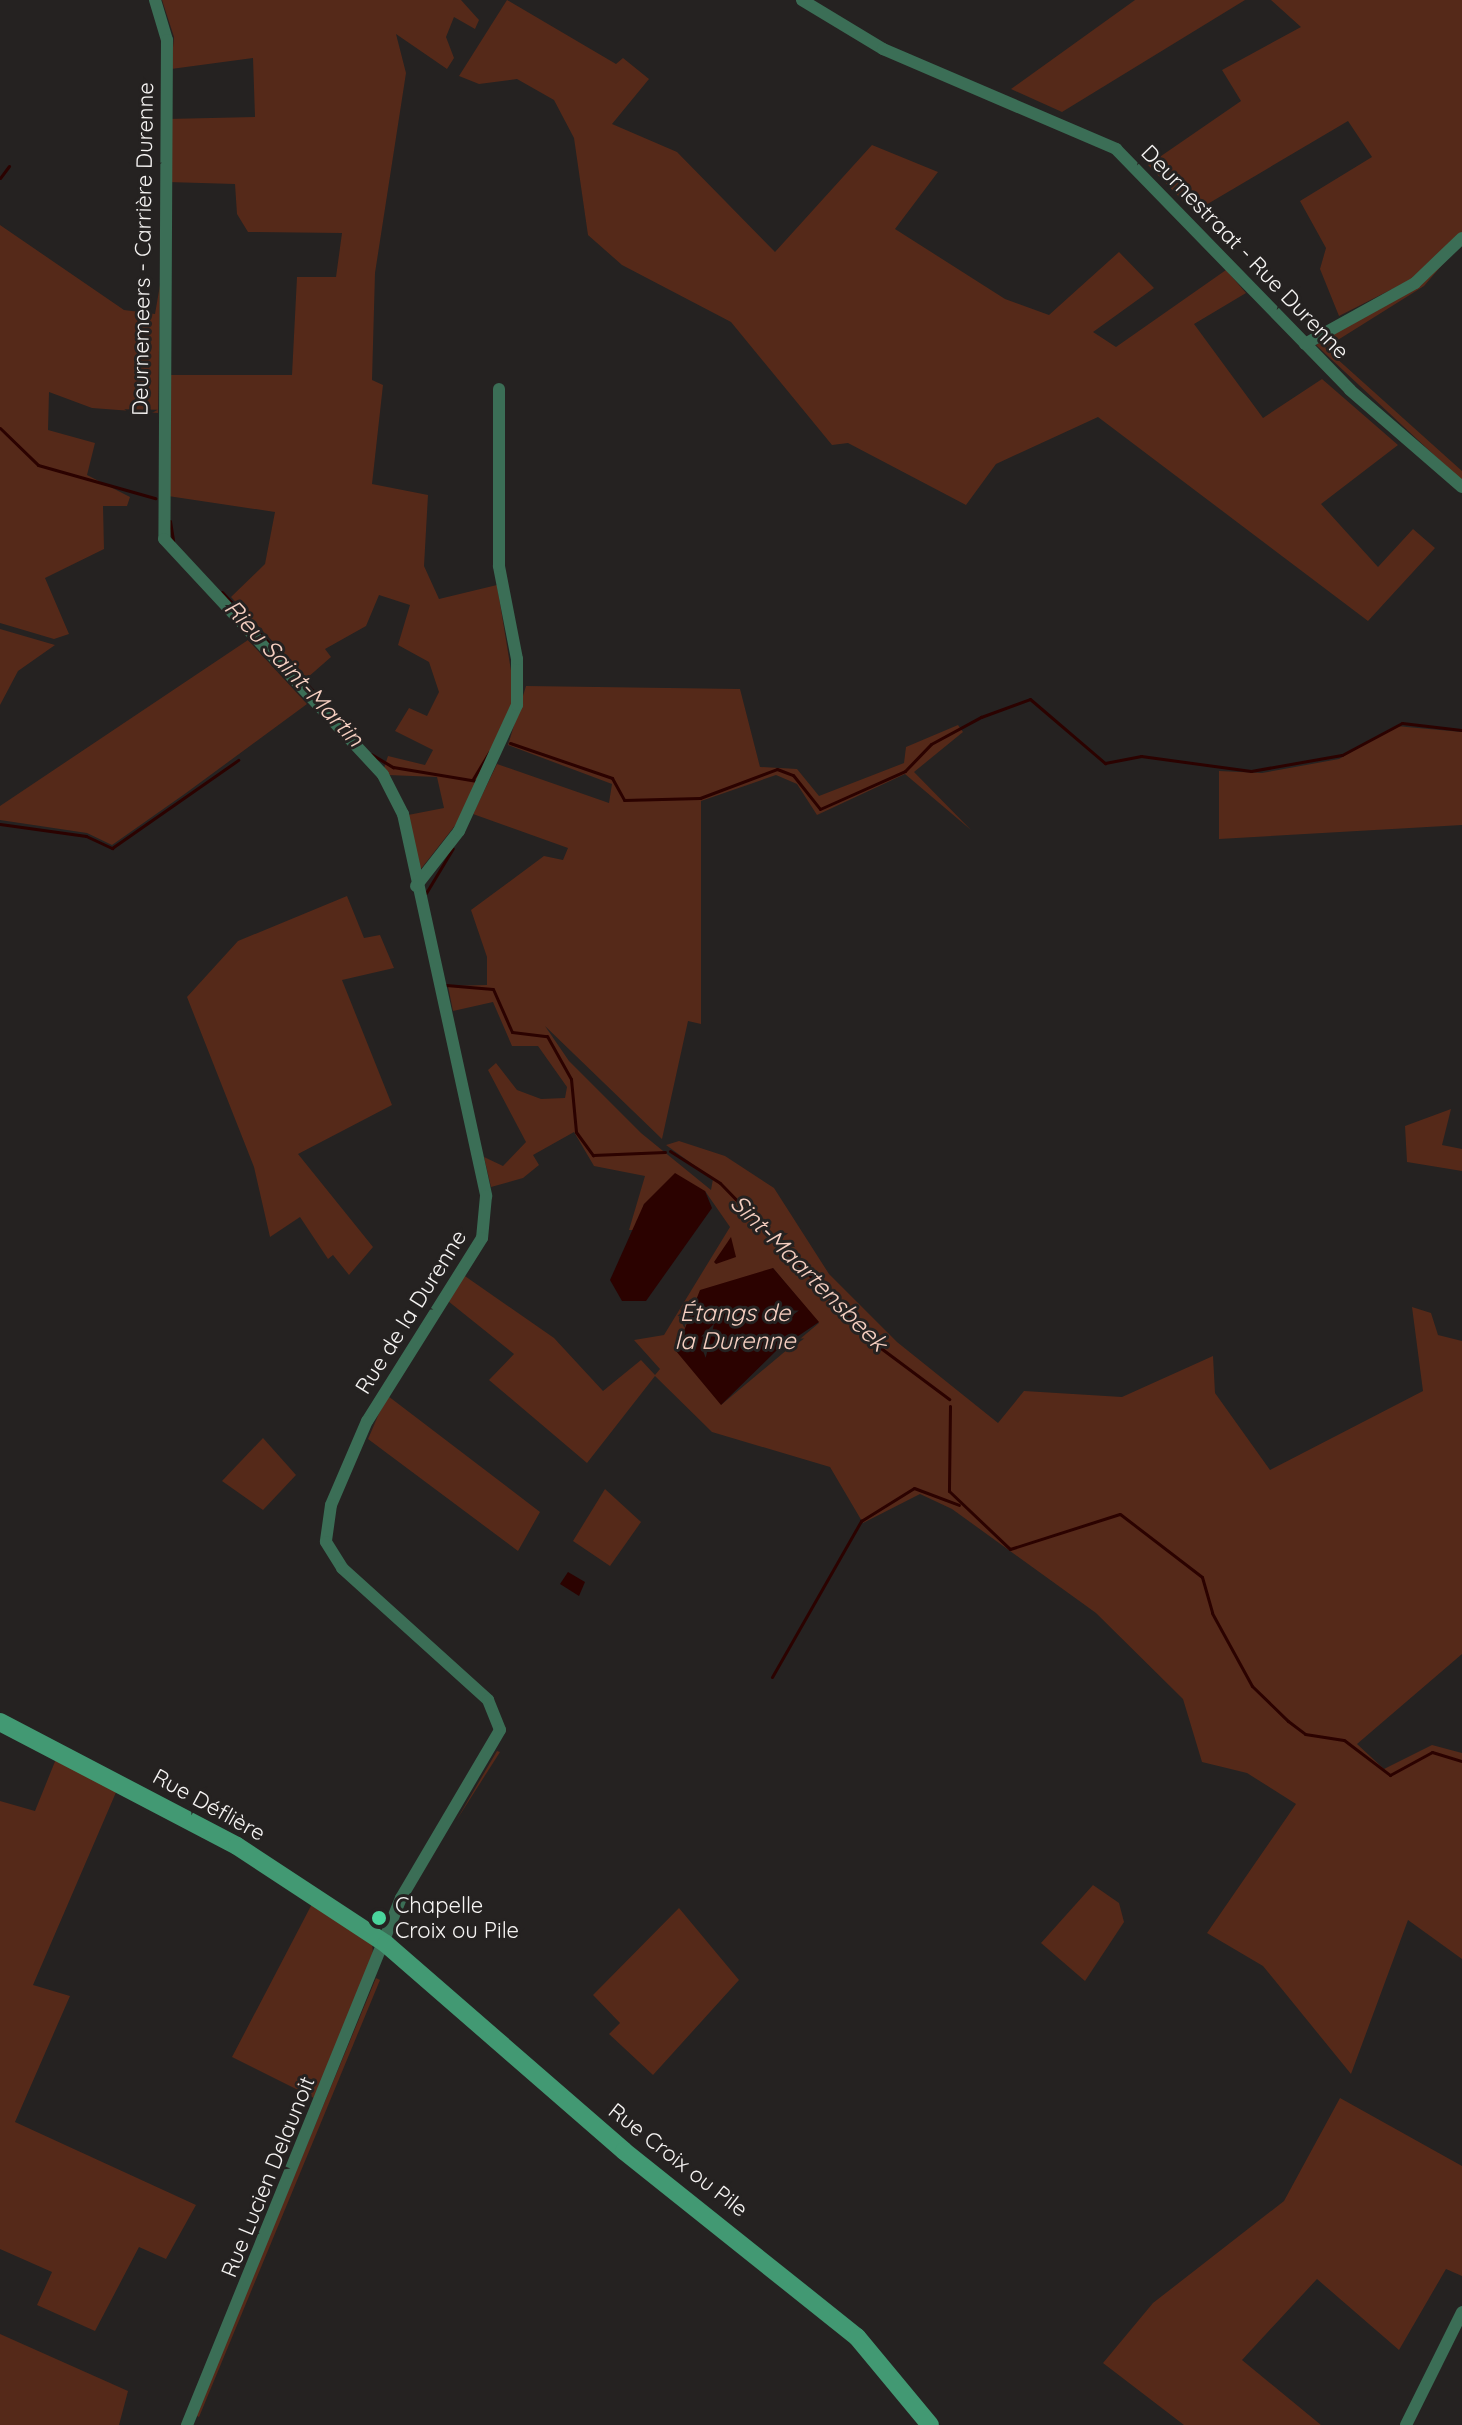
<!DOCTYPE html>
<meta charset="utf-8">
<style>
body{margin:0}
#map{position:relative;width:1462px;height:2425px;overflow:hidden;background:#252221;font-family:Quicksand,sans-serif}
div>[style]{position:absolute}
.green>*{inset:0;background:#552919}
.water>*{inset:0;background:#2b0200}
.stream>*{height:3px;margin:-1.5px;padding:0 1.5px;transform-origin:1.5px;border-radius:1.5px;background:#2b0200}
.street>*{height:12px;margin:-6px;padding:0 6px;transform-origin:6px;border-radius:6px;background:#3b6e56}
.secondary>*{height:18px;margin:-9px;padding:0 9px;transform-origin:9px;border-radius:9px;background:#429973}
.dots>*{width:22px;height:22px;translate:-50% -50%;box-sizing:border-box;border:4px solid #252221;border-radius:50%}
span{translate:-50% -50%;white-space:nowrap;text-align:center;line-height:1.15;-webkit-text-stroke:6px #252221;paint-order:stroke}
.street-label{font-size:22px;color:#f6f4f3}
.poi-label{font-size:22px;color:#f6f4f3}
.left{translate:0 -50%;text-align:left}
.water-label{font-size:24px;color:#f6cfc1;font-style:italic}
</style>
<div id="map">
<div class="green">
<div style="clip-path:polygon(162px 0,461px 0,479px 20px,475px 29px,454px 17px,446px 37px,454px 58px,447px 69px,396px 34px,406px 73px,375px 273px,372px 380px,383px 385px,372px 484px,428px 495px,424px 566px,439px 599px,497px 585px,516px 701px,457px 823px,420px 870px,408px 815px,444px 808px,437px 777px,388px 775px,384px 768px,388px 756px,425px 765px,433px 750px,395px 731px,409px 708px,427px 716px,439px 692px,429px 662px,398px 645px,410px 605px,379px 595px,366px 626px,325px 649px,331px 657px,307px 678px,231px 597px,265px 564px,275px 512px,168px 496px,168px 375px,292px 375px,297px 277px,336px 277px,342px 233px,248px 232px,237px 214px,235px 184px,167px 182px,167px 119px,255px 117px,253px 58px,171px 69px,174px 37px)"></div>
<div style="clip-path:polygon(507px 0,616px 64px,623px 58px,649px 79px,612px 124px,677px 152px,775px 252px,872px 145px,938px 172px,895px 229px,1005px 299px,1049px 315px,1119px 252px,1154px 288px,1093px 332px,1116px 347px,1226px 270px,1246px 293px,1194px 324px,1263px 418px,1322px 379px,1398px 445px,1321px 504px,1378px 567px,1413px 529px,1435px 548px,1368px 621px,1098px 417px,996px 464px,966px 505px,848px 443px,832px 445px,731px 322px,622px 265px,588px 235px,574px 138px,554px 100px,517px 79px,479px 84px,459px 76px)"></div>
<div style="clip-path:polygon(1135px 0,1245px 0,1062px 112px,1011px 89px)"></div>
<div style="clip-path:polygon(1271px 0,1462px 0,1462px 233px,1410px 280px,1339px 316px,1320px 269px,1326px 248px,1300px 201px,1372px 157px,1348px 121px,1194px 212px,1148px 165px,1241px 101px,1222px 70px,1301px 27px)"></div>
<div style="clip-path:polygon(0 225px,124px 310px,155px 314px,160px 285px,158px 413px,92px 408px,49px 392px,48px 430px,95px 443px,87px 475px,130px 497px,127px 506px,103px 506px,104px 549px,45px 578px,69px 634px,54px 639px,0 623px)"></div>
<div style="clip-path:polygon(1462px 242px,1424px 286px,1325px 348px,1462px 471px,1462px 481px,1316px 345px,1398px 296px)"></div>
<div style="clip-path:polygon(0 629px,55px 645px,18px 671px,0 705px)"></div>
<div style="clip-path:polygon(248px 640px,307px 704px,186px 793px,112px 845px,87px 833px,0 820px,0 806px)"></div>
<div style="clip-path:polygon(evenodd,526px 686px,740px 689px,760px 767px,797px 769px,819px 796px,904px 763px,906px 747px,958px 725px,963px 732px,914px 772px,971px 830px,905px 774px,817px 815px,797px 784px,776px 775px,701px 801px,701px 1024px,688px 1021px,662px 1139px,545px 1026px,569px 1061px,641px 1133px,711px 1190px,713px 1179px,666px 1145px,679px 1141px,725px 1156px,774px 1188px,829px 1274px,897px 1342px,998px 1423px,1024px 1391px,1122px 1397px,1213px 1356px,1215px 1393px,1270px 1470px,1423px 1391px,1412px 1307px,1431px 1313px,1438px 1335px,1462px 1341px,1462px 1654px,1357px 1744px,1384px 1769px,1432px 1745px,1462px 1753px,1462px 1959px,1408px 1920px,1351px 2074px,1263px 1966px,1207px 1933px,1296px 1804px,1247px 1773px,1202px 1762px,1183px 1699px,1096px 1613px,952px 1509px,920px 1494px,863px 1523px,830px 1467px,712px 1432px,655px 1376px,587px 1463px,489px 1380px,514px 1354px,448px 1301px,462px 1274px,554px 1338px,603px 1391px,641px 1360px,655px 1375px,660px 1369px,634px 1340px,664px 1335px,730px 1227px,705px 1191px,644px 1204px,636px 1230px,629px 1230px,645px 1176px,594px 1166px,574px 1132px,533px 1155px,539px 1165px,523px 1178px,491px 1187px,484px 1157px,503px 1166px,526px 1142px,488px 1070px,496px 1063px,517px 1090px,541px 1099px,565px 1098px,567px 1087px,538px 1046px,512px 1046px,493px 1002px,453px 1011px,448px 986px,487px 985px,487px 957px,471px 910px,544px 856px,563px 860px,568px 848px,473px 814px,497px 764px,609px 803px,612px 784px,508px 745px,526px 686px,773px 1268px,819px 1323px,721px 1405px,773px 1268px)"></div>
<div style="clip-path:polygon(1396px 726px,1462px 732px,1462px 825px,1219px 839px,1219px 771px,1262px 773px,1339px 759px)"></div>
<div style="clip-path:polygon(347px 896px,364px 938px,380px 935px,394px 968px,342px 980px,392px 1105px,298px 1154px,373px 1247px,349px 1275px,333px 1255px,328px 1259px,300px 1217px,270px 1237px,254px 1167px,187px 997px,238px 941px)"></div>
<div style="clip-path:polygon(1451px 1109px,1442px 1145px,1462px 1149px,1462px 1171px,1407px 1162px,1405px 1126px)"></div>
<div style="clip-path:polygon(388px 1396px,540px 1512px,518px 1551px,368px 1439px,378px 1416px,361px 1449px)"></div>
<div style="clip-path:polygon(263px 1438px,296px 1475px,263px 1510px,222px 1481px)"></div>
<div style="clip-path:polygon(605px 1489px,641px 1522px,610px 1566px,573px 1541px)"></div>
<div style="clip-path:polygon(497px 1751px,500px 1752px,456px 1821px)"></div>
<div style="clip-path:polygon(56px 1759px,117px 1790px,33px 1985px,70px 1996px,15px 2122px,196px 2205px,166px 2259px,139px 2247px,95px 2331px,37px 2305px,52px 2272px,0 2249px,0 1801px,35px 1811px)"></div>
<div style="clip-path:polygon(1093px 1885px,1119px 1903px,1124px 1922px,1085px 1981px,1041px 1943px)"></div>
<div style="clip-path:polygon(313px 1902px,372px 1939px,373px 1955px,314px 2098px,232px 2057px)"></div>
<div style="clip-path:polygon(679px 1908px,739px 1980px,653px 2075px,609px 2034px,620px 2023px,593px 1995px)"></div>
<div style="clip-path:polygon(376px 1978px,380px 1980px,199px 2417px,195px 2415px)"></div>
<div style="clip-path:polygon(1340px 2098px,1462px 2166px,1462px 2276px,1446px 2269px,1399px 2350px,1317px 2279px,1242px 2360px,1321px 2425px,1184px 2425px,1103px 2363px,1153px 2303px,1284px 2201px)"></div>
<div style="clip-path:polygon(0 2334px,128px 2391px,119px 2425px,0 2425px)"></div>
</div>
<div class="water">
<div style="clip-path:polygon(675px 1173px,705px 1191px,712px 1208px,646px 1301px,622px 1301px,610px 1280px,644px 1204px)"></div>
<div style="clip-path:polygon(731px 1237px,736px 1257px,716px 1264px,714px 1262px)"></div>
<div style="clip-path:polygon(773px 1268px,819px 1322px,776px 1351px,721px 1405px,676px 1351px,700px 1290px)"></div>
<div style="clip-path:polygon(568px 1572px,585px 1582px,579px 1596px,560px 1584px)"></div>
</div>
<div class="stream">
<div style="left:0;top:178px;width:15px;rotate:-53deg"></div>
<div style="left:0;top:428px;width:53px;rotate:44.2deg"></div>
<div style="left:38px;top:465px;width:122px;rotate:15.8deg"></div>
<div style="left:170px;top:521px;width:20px;rotate:81deg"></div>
<div style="left:222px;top:592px;width:136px;rotate:47.4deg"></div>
<div style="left:510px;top:743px;width:108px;rotate:18.9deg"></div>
<div style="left:612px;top:778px;width:25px;rotate:61deg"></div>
<div style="left:624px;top:800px;width:76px;rotate:-1.5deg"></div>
<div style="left:700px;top:798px;width:82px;rotate:-20.6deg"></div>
<div style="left:777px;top:769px;width:17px;rotate:21deg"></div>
<div style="left:793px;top:775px;width:43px;rotate:51.5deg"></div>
<div style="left:820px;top:809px;width:93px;rotate:-24.1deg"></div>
<div style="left:905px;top:771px;width:37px;rotate:-46deg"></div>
<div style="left:931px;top:744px;width:57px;rotate:-28.4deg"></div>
<div style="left:981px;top:717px;width:52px;rotate:-20.2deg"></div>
<div style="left:1030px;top:699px;width:99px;rotate:40.5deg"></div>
<div style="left:1105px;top:763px;width:37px;rotate:-11deg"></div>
<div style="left:1141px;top:756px;width:111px;rotate:7.8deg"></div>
<div style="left:1251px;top:771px;width:92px;rotate:-10deg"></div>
<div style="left:1342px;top:755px;width:68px;rotate:-28.1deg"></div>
<div style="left:1402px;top:723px;width:60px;rotate:6.7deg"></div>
<div style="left:371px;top:754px;width:26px;rotate:31deg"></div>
<div style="left:393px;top:767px;width:85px;rotate:9.5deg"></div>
<div style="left:473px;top:779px;width:31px;rotate:-59deg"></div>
<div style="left:0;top:824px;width:87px;rotate:7.9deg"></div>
<div style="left:86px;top:836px;width:29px;rotate:25deg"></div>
<div style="left:112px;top:848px;width:154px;rotate:-34.9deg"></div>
<div style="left:426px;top:893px;width:52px;rotate:-59deg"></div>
<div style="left:446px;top:985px;width:47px;rotate:4.9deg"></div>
<div style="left:493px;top:989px;width:47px;rotate:66.2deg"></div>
<div style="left:512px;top:1032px;width:35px;rotate:7deg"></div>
<div style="left:547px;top:1036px;width:49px;rotate:60.8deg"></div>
<div style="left:571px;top:1079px;width:53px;rotate:84.6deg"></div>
<div style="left:576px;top:1132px;width:29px;rotate:54deg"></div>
<div style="left:593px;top:1155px;width:72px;rotate:-2.4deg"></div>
<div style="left:670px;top:1151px;width:59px;rotate:32.6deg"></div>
<div style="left:720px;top:1183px;width:227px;rotate:45.9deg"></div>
<div style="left:878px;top:1346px;width:89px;rotate:36.7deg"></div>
<div style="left:950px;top:1406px;width:85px;rotate:90.7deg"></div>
<div style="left:949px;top:1491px;width:84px;rotate:43.6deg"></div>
<div style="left:1010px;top:1549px;width:115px;rotate:-17.7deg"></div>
<div style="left:1120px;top:1514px;width:103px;rotate:37.5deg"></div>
<div style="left:1202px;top:1577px;width:37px;rotate:74deg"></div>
<div style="left:1212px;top:1613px;width:83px;rotate:61.3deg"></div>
<div style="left:1252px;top:1686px;width:50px;rotate:44.2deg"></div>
<div style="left:1288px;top:1721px;width:21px;rotate:37deg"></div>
<div style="left:1305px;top:1734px;width:39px;rotate:9deg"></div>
<div style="left:1344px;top:1740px;width:58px;rotate:37.3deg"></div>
<div style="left:1390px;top:1775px;width:48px;rotate:-28.7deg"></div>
<div style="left:1432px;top:1752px;width:31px;rotate:17deg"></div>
<div style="left:772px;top:1677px;width:180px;rotate:-60.3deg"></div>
<div style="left:861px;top:1521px;width:62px;rotate:-31.9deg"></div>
<div style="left:914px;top:1488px;width:48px;rotate:20.7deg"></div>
</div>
<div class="street">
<div style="left:155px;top:0;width:42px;rotate:73.3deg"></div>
<div style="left:167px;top:40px;width:499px;rotate:90.3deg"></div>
<div style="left:164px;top:539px;width:322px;rotate:47.1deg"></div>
<div style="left:383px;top:775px;width:44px;rotate:62.9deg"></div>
<div style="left:403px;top:814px;width:391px;rotate:77.7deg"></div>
<div style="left:486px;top:1196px;width:42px;rotate:95.4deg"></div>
<div style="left:482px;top:1238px;width:216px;rotate:122.1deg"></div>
<div style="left:367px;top:1421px;width:91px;rotate:113.2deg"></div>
<div style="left:331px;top:1505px;width:37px;rotate:98deg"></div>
<div style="left:326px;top:1542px;width:31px;rotate:58deg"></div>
<div style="left:342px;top:1568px;width:197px;rotate:42.1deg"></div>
<div style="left:488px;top:1700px;width:32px;rotate:68deg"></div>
<div style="left:500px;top:1730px;width:195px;rotate:120.5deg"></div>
<div style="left:401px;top:1898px;width:569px;rotate:112.1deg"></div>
<div style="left:802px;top:0;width:95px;rotate:31.2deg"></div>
<div style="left:883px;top:49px;width:254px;rotate:23.2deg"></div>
<div style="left:1116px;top:149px;width:336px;rotate:45.8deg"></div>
<div style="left:1350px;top:390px;width:148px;rotate:40.9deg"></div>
<div style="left:1305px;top:344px;width:126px;rotate:-29deg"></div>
<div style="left:1415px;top:283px;width:65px;rotate:-43.8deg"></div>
<div style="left:416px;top:886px;width:70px;rotate:-52deg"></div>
<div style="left:459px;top:831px;width:139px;rotate:-65.3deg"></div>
<div style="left:517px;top:705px;width:46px;rotate:-90deg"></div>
<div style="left:517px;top:659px;width:95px;rotate:-101deg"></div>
<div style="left:499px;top:566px;width:177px;rotate:-90deg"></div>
<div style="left:1406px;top:2425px;width:126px;rotate:-63.6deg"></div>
</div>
<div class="secondary">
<div style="left:0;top:1722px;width:267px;rotate:27.6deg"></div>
<div style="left:237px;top:1846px;width:178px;rotate:33.3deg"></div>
<div style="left:386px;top:1944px;width:315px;rotate:41deg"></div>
<div style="left:624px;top:2151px;width:298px;rotate:38.6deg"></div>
<div style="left:857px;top:2337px;width:114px;rotate:50.3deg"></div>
</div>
<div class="dots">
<div style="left:379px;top:1918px;background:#4ad49c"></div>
</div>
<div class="street-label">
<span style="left:143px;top:249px;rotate:-89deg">Deurnemeers - Carrière Durenne</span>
<span style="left:1245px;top:252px;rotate:46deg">Deurnestraat - Rue Durenne</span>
<span style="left:411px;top:1312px;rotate:-58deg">Rue de la Durenne</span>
<span style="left:209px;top:1805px;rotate:29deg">Rue Déflière</span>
<span style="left:678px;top:2160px;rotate:38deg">Rue Croix ou Pile</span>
<span style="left:268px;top:2177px;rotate:-68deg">Rue Lucien Delaunoit</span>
</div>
<div class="poi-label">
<span class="left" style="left:395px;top:1918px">Chapelle<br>Croix ou Pile</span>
</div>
<div class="water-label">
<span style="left:294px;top:673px;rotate:47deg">Rieu Saint-Martin</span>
<span style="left:809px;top:1273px;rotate:45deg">Sint-Maartensbeek</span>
<span style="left:735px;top:1327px">Étangs de<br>la Durenne</span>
</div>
</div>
